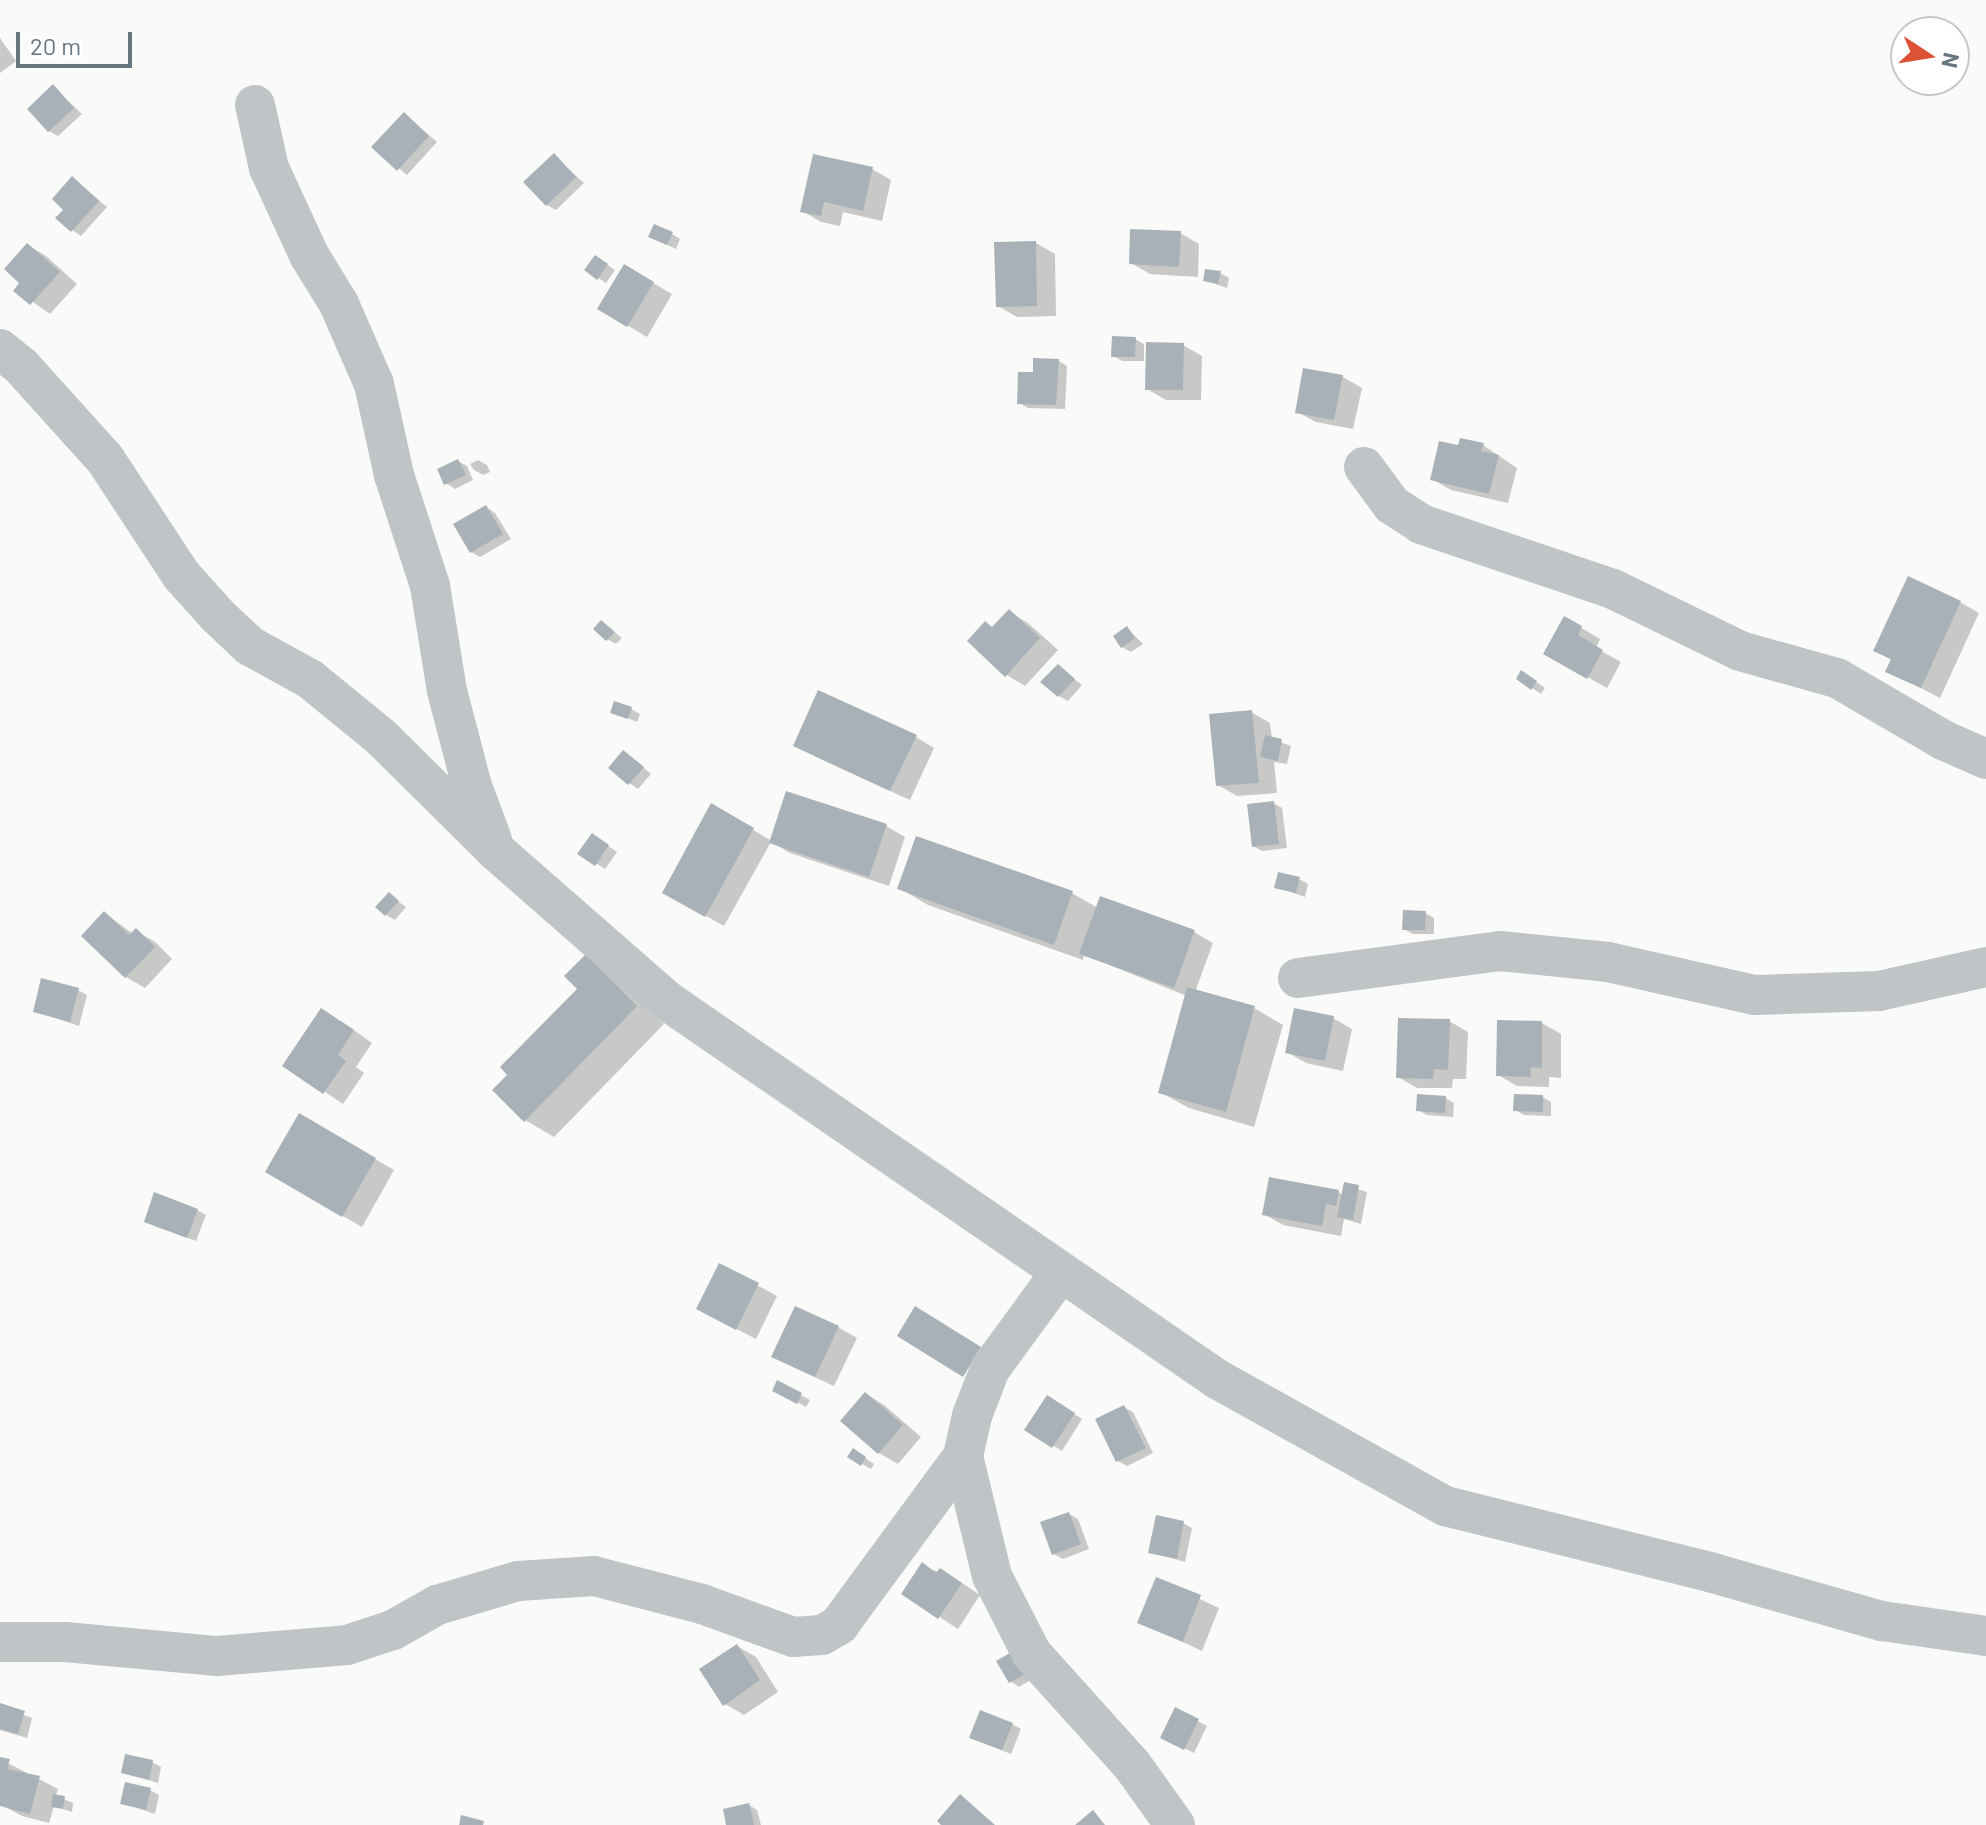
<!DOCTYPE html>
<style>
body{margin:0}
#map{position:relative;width:1986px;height:1825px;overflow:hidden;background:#fafaf8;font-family:Barlow,sans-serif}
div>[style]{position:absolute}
.shadow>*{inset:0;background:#0003}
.building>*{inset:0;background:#a8b1b7}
.minor>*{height:40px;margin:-20px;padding:0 20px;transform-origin:20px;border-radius:20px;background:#bfc4c7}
span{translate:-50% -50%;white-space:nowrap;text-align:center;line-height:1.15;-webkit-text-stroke:8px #fff;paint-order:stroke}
.north{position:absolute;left:1890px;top:16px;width:80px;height:80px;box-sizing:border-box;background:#fff;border:2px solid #c2c9cd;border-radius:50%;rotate:102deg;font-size:22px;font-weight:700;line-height:32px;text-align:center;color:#667781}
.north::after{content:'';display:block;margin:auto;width:28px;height:36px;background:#dd5134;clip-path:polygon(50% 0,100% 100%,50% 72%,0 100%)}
.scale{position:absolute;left:16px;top:32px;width:116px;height:36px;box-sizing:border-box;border:4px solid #667781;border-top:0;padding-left:10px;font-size:24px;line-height:28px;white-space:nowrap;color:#667781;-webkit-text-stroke:6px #fff;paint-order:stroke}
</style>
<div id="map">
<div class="shadow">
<div style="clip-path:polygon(0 38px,16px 61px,0 73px)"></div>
<div style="clip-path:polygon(53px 87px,82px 114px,58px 136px,49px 131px)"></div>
<div style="clip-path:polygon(404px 114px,437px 142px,407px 175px,374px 147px)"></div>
<div style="clip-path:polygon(554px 156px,584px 183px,556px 210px,547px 205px)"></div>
<div style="clip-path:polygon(872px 169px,891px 180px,882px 221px,843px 212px,840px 226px,821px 222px,802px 211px)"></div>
<div style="clip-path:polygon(73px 178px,107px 207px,81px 236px,72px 230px,66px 210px)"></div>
<div style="clip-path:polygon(1180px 233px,1199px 244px,1198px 277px,1150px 274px,1131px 263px)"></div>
<div style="clip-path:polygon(672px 234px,680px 239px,676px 249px,659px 241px)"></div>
<div style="clip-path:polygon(1036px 243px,1055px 254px,1056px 316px,1017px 317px,998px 306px)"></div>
<div style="clip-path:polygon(28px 245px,46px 256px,77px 284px,50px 314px,16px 290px,22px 283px)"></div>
<div style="clip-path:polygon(605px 263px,615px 270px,606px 283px,598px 278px)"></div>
<div style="clip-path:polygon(624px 266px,672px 294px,647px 337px,600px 309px)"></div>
<div style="clip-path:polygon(1220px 273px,1229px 278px,1227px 288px,1205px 280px)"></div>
<div style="clip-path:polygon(1135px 339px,1144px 344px,1144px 361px,1122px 361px,1113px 356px)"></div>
<div style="clip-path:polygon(1183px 345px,1202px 356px,1201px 400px,1166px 400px,1147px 389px)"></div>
<div style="clip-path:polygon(1059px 361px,1067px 366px,1065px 409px,1028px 408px,1019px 403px,1034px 374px)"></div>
<div style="clip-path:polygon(1304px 370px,1343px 377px,1362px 388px,1353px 429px,1316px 422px,1297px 412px)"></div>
<div style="clip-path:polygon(1483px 445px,1517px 468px,1508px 503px,1451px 490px,1432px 479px,1459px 448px)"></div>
<div style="clip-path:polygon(478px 460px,487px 465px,490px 472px,483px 475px,474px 470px,470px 464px)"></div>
<div style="clip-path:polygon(458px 461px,467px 466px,473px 480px,455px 489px,446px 483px)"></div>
<div style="clip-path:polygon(486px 507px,495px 513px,511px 539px,480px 557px,471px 552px)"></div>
<div style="clip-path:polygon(1960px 602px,1979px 613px,1940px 698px,1888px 671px,1893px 661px,1876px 651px)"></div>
<div style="clip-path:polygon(1009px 612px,1028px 623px,1058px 650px,1025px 686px,1007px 675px,994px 628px)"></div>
<div style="clip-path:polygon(1565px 618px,1600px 639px,1596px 648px,1621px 662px,1607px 688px,1545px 653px)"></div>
<div style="clip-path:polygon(602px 622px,622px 638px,616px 644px,607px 639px)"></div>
<div style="clip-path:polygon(1127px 628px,1143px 644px,1131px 652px,1122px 647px)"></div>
<div style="clip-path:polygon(1058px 666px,1082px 685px,1068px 701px,1059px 696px)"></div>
<div style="clip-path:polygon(1531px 678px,1545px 688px,1541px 694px,1518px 679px)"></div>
<div style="clip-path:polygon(631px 709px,640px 714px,637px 722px,613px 712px)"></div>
<div style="clip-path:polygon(1251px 712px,1270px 723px,1272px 739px,1291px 746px,1287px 764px,1274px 762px,1277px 793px,1237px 796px,1218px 785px)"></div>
<div style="clip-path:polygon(916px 737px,934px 748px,910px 800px,814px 756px)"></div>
<div style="clip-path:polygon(632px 758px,651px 774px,638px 789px,629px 783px)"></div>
<div style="clip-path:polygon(1273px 803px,1282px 808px,1287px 848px,1262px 851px,1253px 846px)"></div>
<div style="clip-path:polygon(712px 806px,772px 841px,886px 826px,905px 837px,889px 886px,790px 853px,771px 842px,724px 926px,664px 892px)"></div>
<div style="clip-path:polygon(601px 841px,617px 852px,605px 869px,580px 853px)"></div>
<div style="clip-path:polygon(1299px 879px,1308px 884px,1305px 897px,1276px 887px)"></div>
<div style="clip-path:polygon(899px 888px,1072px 893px,1098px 908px,1194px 932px,1213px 943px,1195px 992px,1254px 1008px,1283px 1025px,1254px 1127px,1189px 1108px,1160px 1092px,1187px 996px,1084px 955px,1083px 960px,928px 905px)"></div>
<div style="clip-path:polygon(389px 895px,406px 907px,395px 920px,386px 915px)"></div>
<div style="clip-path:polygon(105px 913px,133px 934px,136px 931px,155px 942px,172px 959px,145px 988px,126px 977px)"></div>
<div style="clip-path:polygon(1425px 913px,1434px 918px,1434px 934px,1413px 934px,1404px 929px)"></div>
<div style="clip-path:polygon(586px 957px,614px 974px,664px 1024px,554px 1137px,525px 1120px,580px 989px)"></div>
<div style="clip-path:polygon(78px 990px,87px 995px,79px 1026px,35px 1011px)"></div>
<div style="clip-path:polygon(1333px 1018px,1352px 1029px,1343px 1071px,1306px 1063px,1287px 1052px)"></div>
<div style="clip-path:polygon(341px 1021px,372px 1043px,356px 1067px,364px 1073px,343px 1104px,285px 1065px)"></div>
<div style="clip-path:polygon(1449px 1021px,1468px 1032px,1466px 1079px,1453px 1079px,1452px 1088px,1417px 1088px,1398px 1077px)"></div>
<div style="clip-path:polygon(1542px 1023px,1561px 1034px,1561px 1078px,1549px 1077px,1549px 1087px,1517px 1086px,1498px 1075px)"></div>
<div style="clip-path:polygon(1543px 1097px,1551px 1102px,1551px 1116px,1524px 1115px,1515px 1110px)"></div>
<div style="clip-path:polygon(1445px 1098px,1454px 1103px,1453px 1117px,1427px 1115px,1418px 1110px)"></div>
<div style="clip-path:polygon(300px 1116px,394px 1170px,362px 1227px,267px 1172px)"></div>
<div style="clip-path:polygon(1345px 1185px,1367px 1192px,1361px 1224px,1344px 1219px,1341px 1236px,1283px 1225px,1264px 1214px,1338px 1192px,1343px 1195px)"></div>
<div style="clip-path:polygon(197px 1210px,206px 1215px,196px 1241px,155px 1226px)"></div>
<div style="clip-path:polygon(720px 1265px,777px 1296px,756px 1339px,717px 1319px)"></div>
<div style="clip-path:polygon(838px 1327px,857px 1338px,834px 1386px,793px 1367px)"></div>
<div style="clip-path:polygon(778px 1383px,810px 1400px,806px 1407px,775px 1390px)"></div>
<div style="clip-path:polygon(866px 1394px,884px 1405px,921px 1437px,898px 1464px,879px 1453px)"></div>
<div style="clip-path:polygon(1056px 1402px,1082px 1419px,1062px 1451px,1026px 1429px)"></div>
<div style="clip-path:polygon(1124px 1407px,1133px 1412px,1153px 1453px,1127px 1466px,1118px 1461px)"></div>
<div style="clip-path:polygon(854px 1451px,874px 1464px,871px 1469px,850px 1457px)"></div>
<div style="clip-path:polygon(1069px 1514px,1078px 1519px,1089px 1549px,1063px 1559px,1054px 1554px)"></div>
<div style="clip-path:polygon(1183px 1523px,1192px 1528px,1185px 1562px,1151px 1552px)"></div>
<div style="clip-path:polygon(922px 1565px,959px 1581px,980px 1595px,958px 1629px,903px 1593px)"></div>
<div style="clip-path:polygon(1157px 1579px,1219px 1608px,1202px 1651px,1140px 1622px)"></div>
<div style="clip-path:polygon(737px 1646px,756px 1657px,778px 1692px,744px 1715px,725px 1704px)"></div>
<div style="clip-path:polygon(999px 1661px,1034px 1678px,1019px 1687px,1010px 1681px)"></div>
<div style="clip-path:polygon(0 1706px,32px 1718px,27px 1738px,0 1730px)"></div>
<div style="clip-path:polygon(1176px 1709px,1207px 1726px,1194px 1753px,1172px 1742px)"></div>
<div style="clip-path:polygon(1012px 1724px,1021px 1729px,1011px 1754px,981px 1742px)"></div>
<div style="clip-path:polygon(0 1759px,58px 1789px,56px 1796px,73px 1803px,72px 1812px,54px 1806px,49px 1823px,22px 1816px,0 1804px)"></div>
<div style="clip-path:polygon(152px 1762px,161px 1767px,158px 1783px,123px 1772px)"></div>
<div style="clip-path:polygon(150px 1790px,159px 1795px,155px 1814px,123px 1803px)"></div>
<div style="clip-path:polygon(749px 1805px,757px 1810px,761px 1825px,728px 1825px)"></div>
</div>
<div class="building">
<div style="clip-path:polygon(53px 84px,74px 108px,48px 132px,27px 109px)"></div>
<div style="clip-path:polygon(404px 112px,429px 136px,397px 171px,371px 147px)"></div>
<div style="clip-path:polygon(554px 153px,576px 177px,546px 206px,523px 182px)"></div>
<div style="clip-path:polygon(813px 154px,873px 167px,863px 211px,824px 202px,821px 216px,800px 212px)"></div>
<div style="clip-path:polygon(72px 176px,99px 201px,71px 232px,55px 218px,63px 210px,52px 199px)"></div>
<div style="clip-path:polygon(654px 224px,673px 232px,667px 245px,648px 237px)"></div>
<div style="clip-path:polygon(1130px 229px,1181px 231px,1179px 267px,1129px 264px)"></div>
<div style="clip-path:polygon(1036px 241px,1037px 306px,996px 307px,994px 242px)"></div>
<div style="clip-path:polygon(27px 243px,60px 272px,30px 305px,13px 291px,19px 283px,4px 269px)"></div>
<div style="clip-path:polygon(595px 255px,608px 264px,597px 280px,584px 270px)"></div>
<div style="clip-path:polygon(624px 264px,654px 282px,627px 327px,597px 309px)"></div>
<div style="clip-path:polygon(1205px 269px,1221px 271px,1218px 284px,1203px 281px)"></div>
<div style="clip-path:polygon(1112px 336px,1136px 337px,1135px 357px,1111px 357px)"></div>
<div style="clip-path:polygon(1146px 342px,1184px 343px,1183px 390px,1145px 390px)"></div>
<div style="clip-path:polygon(1033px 358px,1059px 359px,1056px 405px,1017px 404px,1018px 372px,1033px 372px)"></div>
<div style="clip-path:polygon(1303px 368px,1343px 375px,1334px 420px,1295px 413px)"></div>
<div style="clip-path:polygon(1460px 438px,1484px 443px,1481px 451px,1499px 455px,1489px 494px,1430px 480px,1439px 441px,1458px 445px)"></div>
<div style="clip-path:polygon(458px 459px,466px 475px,444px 485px,437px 469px)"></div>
<div style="clip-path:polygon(486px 505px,503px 534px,470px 553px,453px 524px)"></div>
<div style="clip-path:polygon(1908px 576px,1961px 601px,1921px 688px,1885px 672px,1891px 659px,1873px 651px)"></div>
<div style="clip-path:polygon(1009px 609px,1040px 638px,1005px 677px,967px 641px,985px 621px,992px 627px)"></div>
<div style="clip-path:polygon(1564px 616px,1582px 626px,1578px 635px,1603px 650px,1587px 679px,1543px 654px)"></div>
<div style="clip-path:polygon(601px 620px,615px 632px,606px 641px,593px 629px)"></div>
<div style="clip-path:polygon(1127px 626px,1135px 638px,1121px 648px,1113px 636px)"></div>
<div style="clip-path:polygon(1058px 664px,1075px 679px,1058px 697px,1040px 682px)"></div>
<div style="clip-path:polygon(1521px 670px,1537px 681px,1531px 690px,1516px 679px)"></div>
<div style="clip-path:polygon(818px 690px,917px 735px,890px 791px,793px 746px)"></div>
<div style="clip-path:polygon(614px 701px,632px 707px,628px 719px,610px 713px)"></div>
<div style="clip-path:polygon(1252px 710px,1259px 783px,1216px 786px,1209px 714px)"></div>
<div style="clip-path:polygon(1265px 735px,1282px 739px,1278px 761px,1260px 757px)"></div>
<div style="clip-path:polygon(623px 750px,644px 767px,628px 785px,608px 768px)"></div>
<div style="clip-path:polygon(786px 791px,887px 824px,869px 877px,769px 843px)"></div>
<div style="clip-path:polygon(1274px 801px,1279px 844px,1252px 847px,1247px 804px)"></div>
<div style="clip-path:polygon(711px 803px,754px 828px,705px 917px,662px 893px)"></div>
<div style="clip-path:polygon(592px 833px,609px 845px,595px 866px,577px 854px)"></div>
<div style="clip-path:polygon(916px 836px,1073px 891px,1054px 945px,897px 889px)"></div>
<div style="clip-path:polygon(1278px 872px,1300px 877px,1296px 893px,1274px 888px)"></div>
<div style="clip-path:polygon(389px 892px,399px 901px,385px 916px,375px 907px)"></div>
<div style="clip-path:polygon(1100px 896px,1195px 930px,1174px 988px,1079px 954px)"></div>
<div style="clip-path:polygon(1403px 910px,1426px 911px,1425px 930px,1402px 930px)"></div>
<div style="clip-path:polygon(104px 911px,129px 935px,136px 928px,155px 947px,125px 978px,81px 936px)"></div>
<div style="clip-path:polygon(586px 954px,637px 1006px,524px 1122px,492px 1090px,507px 1075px,500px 1067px,577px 989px,564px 976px)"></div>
<div style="clip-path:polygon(41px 978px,79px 988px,70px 1022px,33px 1012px)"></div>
<div style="clip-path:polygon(1187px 987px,1255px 1006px,1226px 1112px,1158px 1093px)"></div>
<div style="clip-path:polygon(321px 1008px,354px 1030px,338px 1055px,346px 1061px,323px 1094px,282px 1066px)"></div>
<div style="clip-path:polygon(1294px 1008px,1334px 1016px,1325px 1061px,1285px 1053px)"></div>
<div style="clip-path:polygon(1398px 1018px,1450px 1019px,1448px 1070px,1434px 1069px,1433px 1079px,1396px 1078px)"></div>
<div style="clip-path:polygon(1497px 1020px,1542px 1021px,1542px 1068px,1531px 1067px,1531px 1077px,1496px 1076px)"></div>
<div style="clip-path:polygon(1417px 1094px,1446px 1096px,1445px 1113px,1416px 1111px)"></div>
<div style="clip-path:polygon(1514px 1094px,1543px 1095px,1543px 1112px,1513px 1111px)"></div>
<div style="clip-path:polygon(299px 1113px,376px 1158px,342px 1217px,265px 1172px)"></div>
<div style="clip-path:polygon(1269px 1177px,1339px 1190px,1336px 1206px,1326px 1204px,1322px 1226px,1262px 1215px)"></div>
<div style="clip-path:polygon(1344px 1182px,1359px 1185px,1353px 1220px,1337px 1217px)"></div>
<div style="clip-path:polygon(154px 1192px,198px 1209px,187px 1238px,144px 1222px)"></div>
<div style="clip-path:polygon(719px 1263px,759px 1283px,736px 1330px,696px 1309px)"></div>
<div style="clip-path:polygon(795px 1306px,839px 1326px,815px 1377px,771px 1357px)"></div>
<div style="clip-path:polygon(915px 1306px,981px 1347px,963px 1377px,897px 1336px)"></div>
<div style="clip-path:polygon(777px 1380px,802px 1393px,797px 1404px,772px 1391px)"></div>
<div style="clip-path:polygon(865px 1392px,903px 1425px,878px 1454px,840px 1421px)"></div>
<div style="clip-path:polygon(1047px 1395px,1075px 1413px,1052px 1448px,1024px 1430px)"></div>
<div style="clip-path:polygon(1124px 1405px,1146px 1448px,1116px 1462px,1095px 1419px)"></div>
<div style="clip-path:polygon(853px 1448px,866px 1457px,861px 1466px,847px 1457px)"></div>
<div style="clip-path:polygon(1069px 1512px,1081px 1544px,1052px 1555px,1040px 1522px)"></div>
<div style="clip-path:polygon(1156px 1515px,1184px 1521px,1177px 1559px,1148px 1553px)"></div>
<div style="clip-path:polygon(922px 1562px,936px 1573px,940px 1568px,962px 1583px,938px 1619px,901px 1594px)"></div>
<div style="clip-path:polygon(1156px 1577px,1201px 1595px,1183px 1642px,1137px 1623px)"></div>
<div style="clip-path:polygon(737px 1644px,760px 1680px,723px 1706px,699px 1669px)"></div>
<div style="clip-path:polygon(1015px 1650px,1027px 1673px,1009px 1683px,996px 1661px)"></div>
<div style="clip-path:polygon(0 1703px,25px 1711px,18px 1734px,0 1729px)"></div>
<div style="clip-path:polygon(1175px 1707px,1199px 1719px,1184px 1750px,1160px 1738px)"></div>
<div style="clip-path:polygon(980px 1710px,1013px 1723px,1002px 1750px,969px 1738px)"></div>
<div style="clip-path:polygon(125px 1754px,153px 1760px,149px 1780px,121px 1773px)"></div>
<div style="clip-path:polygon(0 1757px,10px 1759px,7px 1769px,40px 1776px,30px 1814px,0 1806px)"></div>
<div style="clip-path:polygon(125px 1782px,151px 1788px,146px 1810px,120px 1804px)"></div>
<div style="clip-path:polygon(53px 1794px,65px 1796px,63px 1809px,51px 1807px)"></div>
<div style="clip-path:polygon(960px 1794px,995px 1825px,941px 1825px,937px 1821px)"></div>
<div style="clip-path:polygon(749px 1803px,754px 1825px,726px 1825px,723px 1809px)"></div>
<div style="clip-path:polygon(1093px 1810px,1105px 1825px,1075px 1825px)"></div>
<div style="clip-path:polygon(461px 1815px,484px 1821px,483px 1825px,459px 1825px)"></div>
</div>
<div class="minor">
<div style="left:255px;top:105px;width:65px;rotate:77.5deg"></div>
<div style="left:269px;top:168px;width:96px;rotate:65.3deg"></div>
<div style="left:309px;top:255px;width:57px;rotate:58.5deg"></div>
<div style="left:339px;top:304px;width:87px;rotate:66.4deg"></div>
<div style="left:374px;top:384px;width:93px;rotate:77.6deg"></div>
<div style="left:394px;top:475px;width:117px;rotate:72deg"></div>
<div style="left:430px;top:586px;width:106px;rotate:80.8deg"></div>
<div style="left:447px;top:691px;width:98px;rotate:75.3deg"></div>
<div style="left:472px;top:786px;width:58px;rotate:69.7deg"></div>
<div style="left:0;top:349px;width:27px;rotate:39deg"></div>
<div style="left:21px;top:366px;width:125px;rotate:47.9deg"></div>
<div style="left:105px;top:459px;width:140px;rotate:56.7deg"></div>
<div style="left:182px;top:576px;width:54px;rotate:48deg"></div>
<div style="left:218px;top:616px;width:44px;rotate:43.2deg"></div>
<div style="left:250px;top:646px;width:68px;rotate:28.8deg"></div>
<div style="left:310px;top:679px;width:92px;rotate:39.2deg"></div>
<div style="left:381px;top:737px;width:162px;rotate:44.7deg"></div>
<div style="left:496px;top:851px;width:226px;rotate:41.2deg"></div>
<div style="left:666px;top:1000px;width:669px;rotate:34.52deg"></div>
<div style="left:1217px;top:1379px;width:261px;rotate:29.1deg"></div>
<div style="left:1445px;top:1506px;width:276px;rotate:14deg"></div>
<div style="left:1713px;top:1573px;width:176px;rotate:15.9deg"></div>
<div style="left:1882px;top:1621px;width:105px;rotate:8.2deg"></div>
<div style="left:1364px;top:467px;width:47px;rotate:53.6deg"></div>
<div style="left:1392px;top:505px;width:35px;rotate:33deg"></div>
<div style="left:1421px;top:524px;width:203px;rotate:18.7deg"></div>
<div style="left:1613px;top:589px;width:141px;rotate:26deg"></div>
<div style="left:1740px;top:651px;width:101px;rotate:15.6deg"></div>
<div style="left:1837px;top:678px;width:123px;rotate:30.3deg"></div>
<div style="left:1943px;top:740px;width:47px;rotate:23.8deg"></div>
<div style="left:1298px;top:978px;width:204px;rotate:-7.6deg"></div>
<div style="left:1500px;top:951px;width:109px;rotate:5.8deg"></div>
<div style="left:1608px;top:962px;width:150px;rotate:12.7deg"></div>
<div style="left:1754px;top:995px;width:125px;rotate:-1.8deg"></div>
<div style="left:1879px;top:991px;width:110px;rotate:-12.6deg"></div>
<div style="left:1061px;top:1272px;width:120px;rotate:126.2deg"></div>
<div style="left:990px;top:1369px;width:50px;rotate:111deg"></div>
<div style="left:972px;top:1416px;width:41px;rotate:102.7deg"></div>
<div style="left:963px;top:1456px;width:123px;rotate:76.4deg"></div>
<div style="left:992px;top:1576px;width:88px;rotate:62.9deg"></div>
<div style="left:1032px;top:1654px;width:149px;rotate:48deg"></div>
<div style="left:1132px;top:1765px;width:74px;rotate:54.4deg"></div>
<div style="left:0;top:1642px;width:65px"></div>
<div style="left:65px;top:1642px;width:153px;rotate:5.3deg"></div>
<div style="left:217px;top:1656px;width:130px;rotate:-4.8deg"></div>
<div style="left:347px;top:1645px;width:48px;rotate:-18.1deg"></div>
<div style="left:393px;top:1630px;width:51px;rotate:-29.6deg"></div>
<div style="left:437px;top:1605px;width:84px;rotate:-16.5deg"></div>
<div style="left:518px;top:1581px;width:76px;rotate:-3.8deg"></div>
<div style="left:594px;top:1576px;width:112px;rotate:14.5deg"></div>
<div style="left:702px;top:1604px;width:97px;rotate:19.9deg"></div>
<div style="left:793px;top:1637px;width:29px;rotate:-4deg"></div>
<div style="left:822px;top:1635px;width:20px;rotate:-30deg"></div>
<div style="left:839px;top:1625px;width:210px;rotate:-53.7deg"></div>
</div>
<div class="north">N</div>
<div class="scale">20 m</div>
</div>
